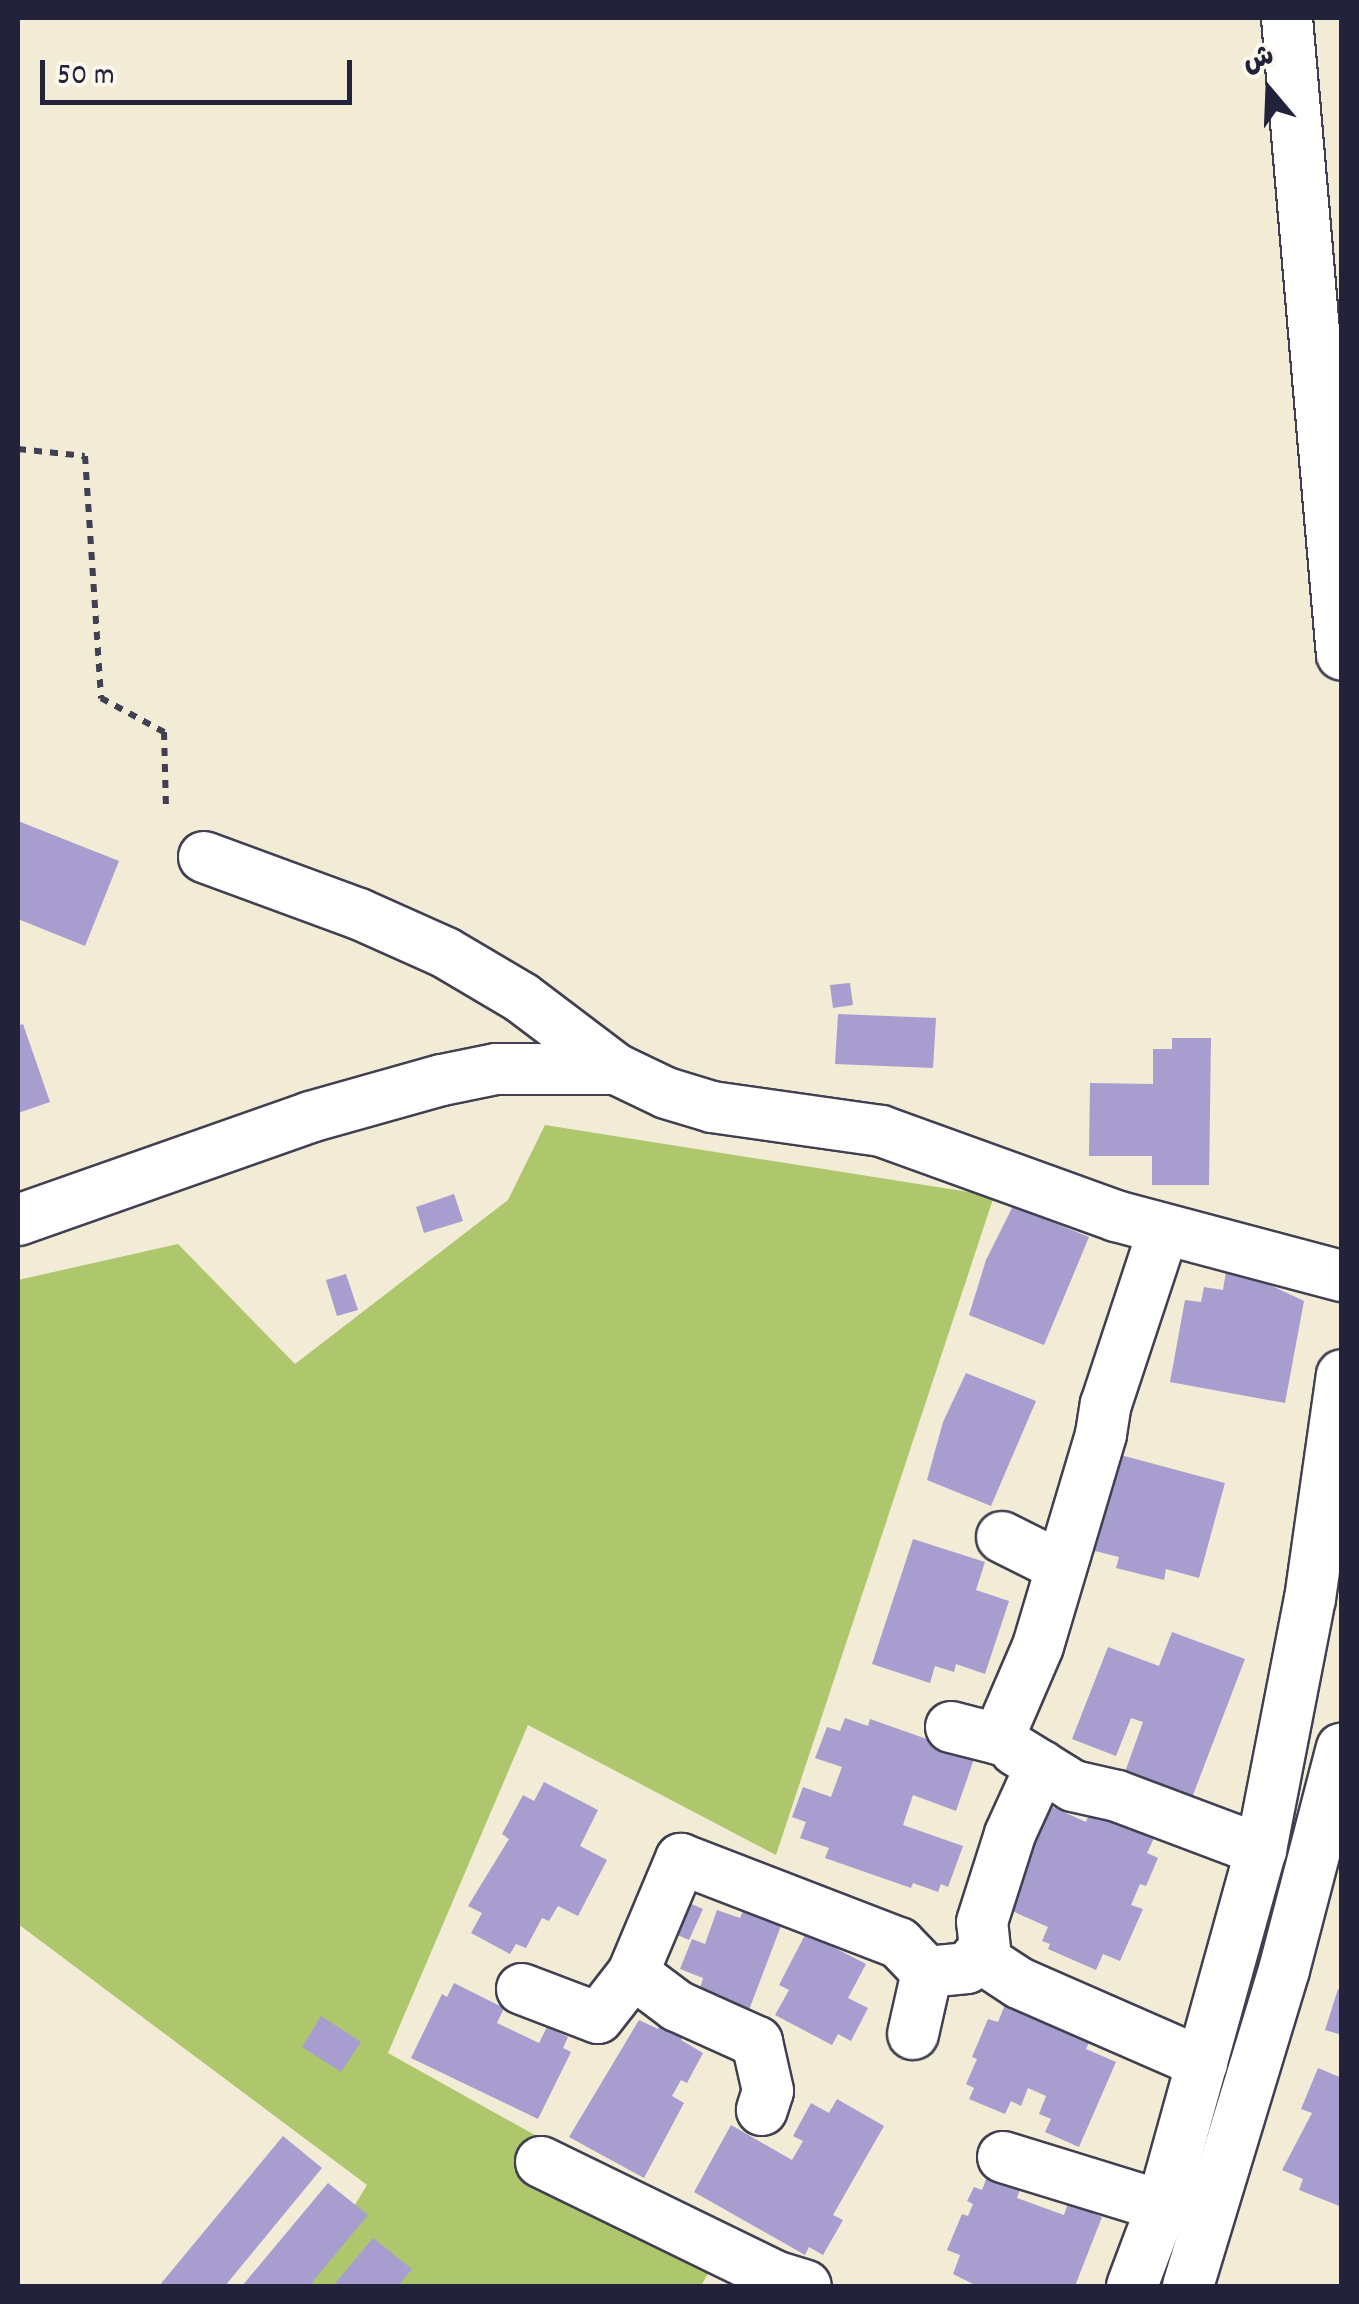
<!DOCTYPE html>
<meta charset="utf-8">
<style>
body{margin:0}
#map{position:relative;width:1359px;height:2304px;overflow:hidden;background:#f2ebd5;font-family:Dekko,"Playpen Sans Arabic",sans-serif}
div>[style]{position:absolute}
.green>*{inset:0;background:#aec66c}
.building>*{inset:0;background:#a79ecf}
.path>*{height:6px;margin-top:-3px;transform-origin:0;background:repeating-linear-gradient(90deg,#414052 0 8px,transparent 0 16px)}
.roads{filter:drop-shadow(2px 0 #414052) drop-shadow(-2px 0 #414052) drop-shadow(0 2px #414052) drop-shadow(0 -2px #414052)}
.minor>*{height:50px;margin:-25px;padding:0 25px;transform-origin:25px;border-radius:25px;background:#fff}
span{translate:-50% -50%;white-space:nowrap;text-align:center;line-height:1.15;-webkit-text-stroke:8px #fbf7ec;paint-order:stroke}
.frame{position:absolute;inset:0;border:20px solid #22223b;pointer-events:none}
.north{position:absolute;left:1219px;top:40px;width:100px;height:100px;-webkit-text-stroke:8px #fbf7ec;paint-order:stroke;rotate:341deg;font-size:28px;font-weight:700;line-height:40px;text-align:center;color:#22223b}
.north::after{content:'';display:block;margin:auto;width:35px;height:45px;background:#22223b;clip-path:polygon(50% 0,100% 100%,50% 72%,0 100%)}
.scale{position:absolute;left:40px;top:60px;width:312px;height:45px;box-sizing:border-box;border:5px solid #22223b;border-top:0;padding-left:12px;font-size:30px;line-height:35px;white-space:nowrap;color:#22223b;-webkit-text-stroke:8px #fbf7ec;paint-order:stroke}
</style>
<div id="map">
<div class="green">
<div style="clip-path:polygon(545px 1125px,994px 1196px,776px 1855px,528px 1725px,388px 2053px,726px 2242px,701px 2286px,306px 2286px,367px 2185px,18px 1924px,18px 1280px,178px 1244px,295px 1364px,508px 1200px)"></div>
</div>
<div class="building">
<div style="clip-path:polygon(18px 821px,119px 861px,85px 946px,18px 919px)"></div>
<div style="clip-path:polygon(850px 983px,853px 1005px,833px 1008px,830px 985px)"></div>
<div style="clip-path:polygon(838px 1014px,936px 1018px,933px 1068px,835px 1064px)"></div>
<div style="clip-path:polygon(23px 1024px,50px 1102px,18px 1113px,18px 1026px)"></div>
<div style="clip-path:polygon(1172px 1038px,1211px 1038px,1209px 1185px,1152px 1185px,1152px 1156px,1089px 1156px,1090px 1083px,1153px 1084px,1153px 1049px,1172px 1049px)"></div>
<div style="clip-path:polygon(454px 1194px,463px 1221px,424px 1233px,416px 1207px)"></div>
<div style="clip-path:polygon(1013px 1206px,1089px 1237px,1044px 1345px,969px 1315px,986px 1260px)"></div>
<div style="clip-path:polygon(1227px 1265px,1304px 1301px,1285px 1403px,1170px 1382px,1185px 1300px,1201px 1302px,1204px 1287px,1223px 1290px)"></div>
<div style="clip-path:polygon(346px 1274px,358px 1310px,337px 1316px,326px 1280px)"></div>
<div style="clip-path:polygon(966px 1373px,1036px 1401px,991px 1506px,927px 1480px,943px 1422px)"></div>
<div style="clip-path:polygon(1117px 1454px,1225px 1483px,1199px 1578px,1166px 1569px,1164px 1580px,1116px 1568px,1119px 1557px,1091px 1550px)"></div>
<div style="clip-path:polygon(913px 1539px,985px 1562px,976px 1590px,1009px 1601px,985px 1674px,956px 1664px,954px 1672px,935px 1666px,930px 1683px,872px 1664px)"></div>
<div style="clip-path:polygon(1172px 1632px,1245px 1659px,1188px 1808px,1121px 1783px,1143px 1722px,1131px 1718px,1116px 1756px,1072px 1739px,1108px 1647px,1159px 1666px)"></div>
<div style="clip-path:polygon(845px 1718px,868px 1726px,870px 1719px,975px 1756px,956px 1811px,913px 1795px,903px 1825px,963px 1846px,948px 1887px,941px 1884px,938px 1892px,913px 1883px,911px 1888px,825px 1858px,829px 1848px,800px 1838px,806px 1822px,792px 1817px,803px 1787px,831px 1797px,842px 1767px,815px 1758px,827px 1727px,840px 1731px)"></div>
<div style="clip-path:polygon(544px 1782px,598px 1810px,580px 1846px,607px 1860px,578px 1916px,558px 1906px,549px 1921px,542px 1918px,526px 1948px,516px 1944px,510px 1954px,471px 1933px,482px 1913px,468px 1906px,509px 1839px,502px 1834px,523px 1795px,534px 1801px)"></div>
<div style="clip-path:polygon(1037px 1800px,1086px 1822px,1094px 1802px,1161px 1823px,1147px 1853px,1158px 1858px,1146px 1886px,1140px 1884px,1131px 1905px,1143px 1909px,1120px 1961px,1103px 1954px,1096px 1970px,1048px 1949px,1050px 1944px,1042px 1941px,1048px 1927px,992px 1902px)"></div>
<div style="clip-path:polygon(680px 1899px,703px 1909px,689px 1940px,666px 1930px)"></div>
<div style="clip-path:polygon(744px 1909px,782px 1923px,749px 2010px,699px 1992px,703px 1978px,680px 1969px,692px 1939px,705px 1944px,717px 1910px,740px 1918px)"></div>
<div style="clip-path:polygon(806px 1933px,866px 1964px,848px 1998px,868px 2008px,851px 2041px,838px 2034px,832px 2045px,775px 2015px,789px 1990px,779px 1985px)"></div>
<div style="clip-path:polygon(454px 1983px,504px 2008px,497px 2023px,539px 2043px,547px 2027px,568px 2037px,563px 2048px,571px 2052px,538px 2119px,411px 2058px,442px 1994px,447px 1997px)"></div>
<div style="clip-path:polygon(1338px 1989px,1342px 1990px,1342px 2035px,1325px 2030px)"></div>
<div style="clip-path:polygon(1033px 2002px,1095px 2029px,1086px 2049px,1116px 2062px,1079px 2147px,1045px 2132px,1051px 2119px,1039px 2114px,1046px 2096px,1028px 2088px,1021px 2106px,1011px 2101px,1005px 2114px,969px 2099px,974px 2088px,966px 2084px,977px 2059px,972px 2057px,988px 2019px,998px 2022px,1005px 2005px,1027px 2014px)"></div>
<div style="clip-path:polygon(321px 2016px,361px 2042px,341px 2072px,302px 2047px)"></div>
<div style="clip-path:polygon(663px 2019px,687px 2031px,681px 2040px,703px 2053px,687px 2083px,681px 2080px,672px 2096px,684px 2103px,644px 2178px,569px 2137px,639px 2020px,658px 2029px)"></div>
<div style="clip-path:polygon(1318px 2068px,1342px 2078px,1342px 2207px,1299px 2190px,1303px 2179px,1282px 2170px,1312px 2113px,1301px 2109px)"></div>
<div style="clip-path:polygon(837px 2099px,884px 2126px,833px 2215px,843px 2220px,823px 2255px,809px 2247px,805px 2255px,694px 2192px,731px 2125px,792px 2160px,803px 2141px,793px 2136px,811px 2103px,829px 2113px)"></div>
<div style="clip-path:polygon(283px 2136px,322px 2168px,225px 2286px,159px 2286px)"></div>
<div style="clip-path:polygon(987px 2177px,1020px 2189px,1017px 2198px,1064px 2215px,1068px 2203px,1102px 2217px,1075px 2286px,977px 2286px,953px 2274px,960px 2255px,947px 2250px,962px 2214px,968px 2216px,973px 2204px,967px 2201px,974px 2187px,982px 2190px)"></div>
<div style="clip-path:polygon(328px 2183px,368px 2215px,309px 2286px,242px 2286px)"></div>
<div style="clip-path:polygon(373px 2238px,412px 2269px,398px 2286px,333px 2286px)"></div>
</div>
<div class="path">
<div style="left:18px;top:449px;width:67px;rotate:6deg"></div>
<div style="left:85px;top:456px;width:243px;rotate:86.2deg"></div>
<div style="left:101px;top:698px;width:72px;rotate:28.4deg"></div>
<div style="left:164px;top:732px;width:78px;rotate:88.5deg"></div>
</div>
<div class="roads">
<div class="minor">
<div style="left:1287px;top:18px;width:639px;rotate:85.07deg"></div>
<div style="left:204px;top:857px;width:165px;rotate:20.2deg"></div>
<div style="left:359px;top:914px;width:95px;rotate:24.1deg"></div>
<div style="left:446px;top:953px;width:88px;rotate:30.6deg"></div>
<div style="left:522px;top:998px;width:118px;rotate:37.1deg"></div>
<div style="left:616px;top:1069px;width:55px;rotate:25.6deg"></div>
<div style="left:666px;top:1093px;width:48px;rotate:16.9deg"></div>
<div style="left:712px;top:1107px;width:171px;rotate:8.1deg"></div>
<div style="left:881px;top:1131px;width:250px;rotate:19.9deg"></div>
<div style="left:1116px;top:1216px;width:234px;rotate:14.9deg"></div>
<div style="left:18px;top:1220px;width:310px;rotate:-19.4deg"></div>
<div style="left:310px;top:1117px;width:137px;rotate:-15.7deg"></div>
<div style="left:442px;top:1080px;width:55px;rotate:-11.5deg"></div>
<div style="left:496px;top:1069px;width:120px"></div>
<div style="left:1002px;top:1537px;width:65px;rotate:26.6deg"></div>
<div style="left:951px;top:1727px;width:49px;rotate:14.3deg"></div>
<div style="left:998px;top:1739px;width:101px;rotate:-66.7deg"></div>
<div style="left:1038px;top:1646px;width:221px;rotate:-73.4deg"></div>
<div style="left:1101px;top:1434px;width:30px;rotate:-81deg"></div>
<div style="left:1106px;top:1404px;width:184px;rotate:-71.7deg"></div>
<div style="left:1015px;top:1750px;width:68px;rotate:31.8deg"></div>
<div style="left:1073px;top:1786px;width:45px;rotate:12.8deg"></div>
<div style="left:1117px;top:1796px;width:154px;rotate:20.6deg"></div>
<div style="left:978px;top:1956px;width:49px;rotate:33.4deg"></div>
<div style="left:1019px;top:1983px;width:200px;rotate:23.6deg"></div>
<div style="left:633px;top:1973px;width:55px;rotate:36.9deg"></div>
<div style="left:677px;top:2006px;width:88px;rotate:24.2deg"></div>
<div style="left:757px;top:2042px;width:50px;rotate:77.3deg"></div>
<div style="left:768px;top:2091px;width:20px;rotate:108deg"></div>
<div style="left:522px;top:1989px;width:81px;rotate:20.9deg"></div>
<div style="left:598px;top:2018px;width:57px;rotate:-52.1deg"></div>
<div style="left:633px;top:1973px;width:124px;rotate:-67.2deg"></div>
<div style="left:681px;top:1859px;width:234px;rotate:21.1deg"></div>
<div style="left:899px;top:1943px;width:40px;rotate:46deg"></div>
<div style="left:927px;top:1972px;width:40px;rotate:-5.7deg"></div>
<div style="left:967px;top:1968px;width:26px;rotate:-47deg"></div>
<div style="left:985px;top:1949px;width:27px;rotate:-96deg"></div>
<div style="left:982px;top:1922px;width:92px;rotate:-72.3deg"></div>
<div style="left:1010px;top:1834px;width:75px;rotate:-65.5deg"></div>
<div style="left:913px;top:2034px;width:64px;rotate:-77.3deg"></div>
<div style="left:1003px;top:2157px;width:166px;rotate:17.1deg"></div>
<div style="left:541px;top:2162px;width:263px;rotate:26deg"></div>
<div style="left:777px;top:2277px;width:30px;rotate:17deg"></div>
<div style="left:1132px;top:2286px;width:85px;rotate:-69.4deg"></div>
<div style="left:1162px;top:2206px;width:370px;rotate:-74.5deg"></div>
<div style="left:1261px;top:1850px;width:256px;rotate:-79deg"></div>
<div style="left:1310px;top:1599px;width:226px;rotate:-81.9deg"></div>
<div style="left:1188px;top:2286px;width:330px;rotate:-73.1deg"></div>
<div style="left:1284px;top:1970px;width:229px;rotate:-75.4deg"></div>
</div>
</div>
<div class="frame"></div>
<div class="north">ش</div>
<div class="scale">50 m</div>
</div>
